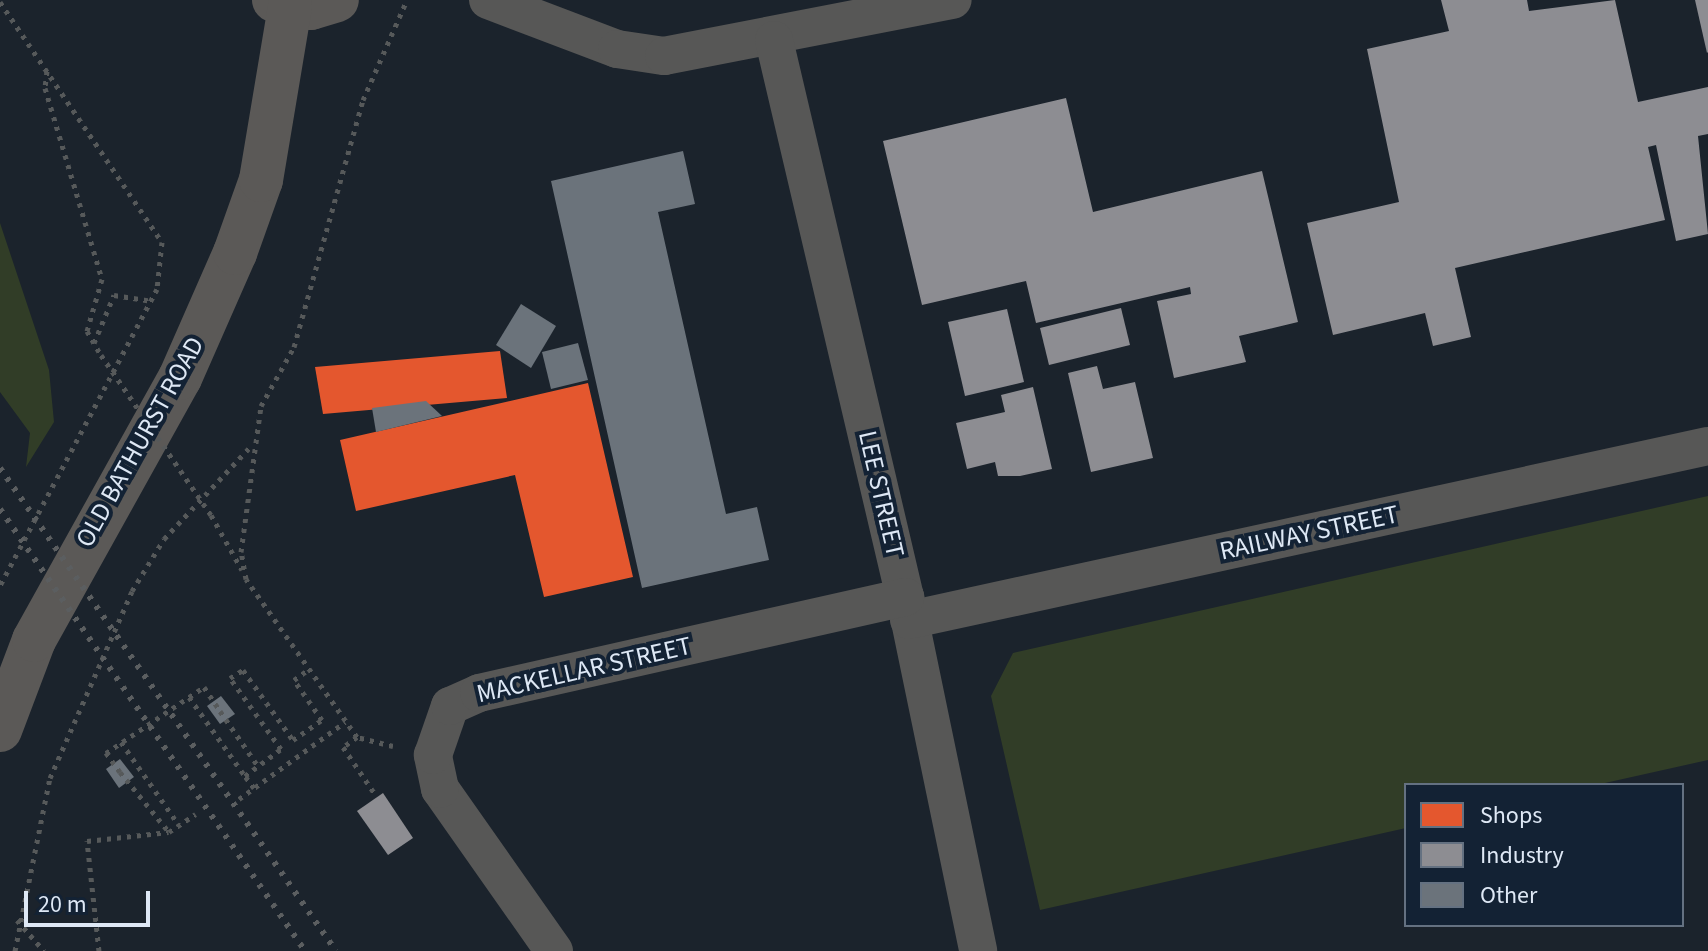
<!DOCTYPE html>
<style>
body{margin:0}
#map{position:relative;width:1708px;height:951px;overflow:hidden;background:#1b232c;font-family:"Source Sans 3",sans-serif}
div>[style]{position:absolute}
.green>*{inset:0;background:#313d27}
.shops>*{inset:0;background:#e4572e}
.industry>*{inset:0;background:#8d8d92}
.building>*{inset:0;background:#6b737b}
.path>*{height:5px;margin-top:-2.5px;transform-origin:0;background:repeating-linear-gradient(90deg,#56595a 0 4px,transparent 0 10px)}
.street>*{height:38px;margin:-19px;padding:0 19px;transform-origin:19px;border-radius:19px;background:#575756}
.secondary>*{height:44px;margin:-22px;padding:0 22px;transform-origin:22px;border-radius:22px;background:#5b5957}
.rail>*{height:6px;margin-top:-3px;transform-origin:0;background:repeating-linear-gradient(90deg,#5b5e60 0 4px,transparent 0 12px)}
.path-bridge>*{height:5px;margin-top:-2.5px;transform-origin:0;background:repeating-linear-gradient(90deg,#56595a 0 4px,transparent 0 10px)}
span{translate:-50% -50%;white-space:nowrap;text-align:center;line-height:1.15;-webkit-text-stroke:8px #132234;paint-order:stroke}
.street-label{font-size:26px;color:#dee8f5}
.legend{position:absolute;left:1404px;top:783px;width:280px;height:144px;box-sizing:border-box;background:#132234;border:2px solid #647181;margin:0;padding:10px 14px;list-style:none;font-size:24px;color:#dee8f5}
.legend li{display:flex;align-items:center;gap:16px;height:40px}
.legend b{width:40px;border:2px solid #647181}
.scale{position:absolute;left:24px;top:891px;width:126px;height:36px;box-sizing:border-box;border:4px solid #dee8f5;border-top:0;padding-left:10px;font-size:24px;line-height:28px;white-space:nowrap;color:#dee8f5;-webkit-text-stroke:6px #132234;paint-order:stroke}
</style>
<div id="map">
<div class="green">
<div style="clip-path:polygon(0 223px,49px 370px,54px 422px,26px 467px,30px 433px,0 392px)"></div>
<div style="clip-path:polygon(1708px 496px,1708px 760px,1596px 785px,1406px 785px,1406px 828px,1040px 910px,991px 696px,1013px 653px)"></div>
</div>
<div class="shops">
<div style="clip-path:polygon(500px 351px,507px 398px,323px 414px,315px 367px)"></div>
<div style="clip-path:polygon(588px 383px,633px 577px,544px 597px,515px 475px,356px 511px,340px 440px)"></div>
</div>
<div class="industry">
<div style="clip-path:polygon(1441px 0,1527px 0,1529px 11px,1615px 0,1638px 102px,1708px 87px,1708px 134px,1698px 136px,1708px 234px,1676px 241px,1656px 145px,1648px 147px,1665px 220px,1455px 268px,1471px 337px,1433px 346px,1425px 313px,1333px 335px,1307px 223px,1399px 202px,1367px 49px,1449px 31px)"></div>
<div style="clip-path:polygon(1695px 0,1708px 0,1708px 52px,1707px 53px)"></div>
<div style="clip-path:polygon(1066px 98px,1093px 212px,1262px 171px,1298px 322px,1239px 336px,1246px 362px,1174px 378px,1157px 301px,1191px 294px,1190px 287px,1036px 323px,1026px 281px,922px 305px,883px 141px)"></div>
<div style="clip-path:polygon(1121px 308px,1130px 345px,1049px 365px,1040px 328px)"></div>
<div style="clip-path:polygon(1007px 309px,1024px 382px,965px 396px,948px 322px)"></div>
<div style="clip-path:polygon(1097px 366px,1103px 389px,1135px 382px,1153px 458px,1091px 472px,1068px 373px)"></div>
<div style="clip-path:polygon(1033px 387px,1052px 469px,1020px 476px,998px 476px,995px 462px,967px 469px,956px 423px,1005px 412px,1001px 395px)"></div>
<div style="clip-path:polygon(383px 793px,413px 838px,388px 855px,357px 811px)"></div>
</div>
<div class="building">
<div style="clip-path:polygon(683px 151px,695px 204px,658px 212px,726px 514px,757px 507px,769px 560px,642px 588px,551px 181px)"></div>
<div style="clip-path:polygon(521px 304px,556px 326px,531px 368px,496px 345px)"></div>
<div style="clip-path:polygon(578px 343px,588px 380px,551px 389px,542px 352px)"></div>
<div style="clip-path:polygon(426px 401px,442px 416px,376px 432px,372px 408px)"></div>
<div style="clip-path:polygon(221px 696px,235px 714px,220px 724px,207px 706px)"></div>
<div style="clip-path:polygon(120px 759px,134px 777px,119px 788px,106px 769px)"></div>
</div>
<div class="path">
<div style="left:0;top:2px;width:290px;rotate:56deg"></div>
<div style="left:162px;top:242px;width:47px;rotate:96.1deg"></div>
<div style="left:157px;top:289px;width:335px;rotate:117.9deg"></div>
<div style="left:47px;top:71px;width:17px;rotate:97deg"></div>
<div style="left:45px;top:88px;width:199px;rotate:73.4deg"></div>
<div style="left:102px;top:279px;width:54px;rotate:106.1deg"></div>
<div style="left:87px;top:331px;width:28px;rotate:60deg"></div>
<div style="left:94px;top:343px;width:52px;rotate:-67.4deg"></div>
<div style="left:114px;top:295px;width:37px;rotate:9deg"></div>
<div style="left:211px;top:515px;width:63px;rotate:60.6deg"></div>
<div style="left:189px;top:697px;width:97px;rotate:54.7deg"></div>
<div style="left:220px;top:711px;width:67px;rotate:55.4deg"></div>
<div style="left:357px;top:737px;width:17px;rotate:144deg"></div>
<div style="left:343px;top:747px;width:60px;rotate:55.8deg"></div>
<div style="left:121px;top:742px;width:101px;rotate:55.1deg"></div>
<div style="left:393px;top:746px;width:37px;rotate:-166deg"></div>
<div style="left:357px;top:737px;width:193px;rotate:-125.1deg"></div>
<div style="left:246px;top:579px;width:27px;rotate:-100deg"></div>
<div style="left:241px;top:552px;width:147px;rotate:-82.2deg"></div>
<div style="left:261px;top:406px;width:68px;rotate:-60.8deg"></div>
<div style="left:294px;top:347px;width:256px;rotate:-74.4deg"></div>
<div style="left:363px;top:100px;width:109px;rotate:-66.3deg"></div>
<div style="left:120px;top:772px;width:77px;rotate:50.8deg"></div>
<div style="left:254px;top:788px;width:15px;rotate:-127deg"></div>
<div style="left:245px;top:776px;width:45px;rotate:-36.9deg"></div>
<div style="left:281px;top:749px;width:87px;rotate:-125.7deg"></div>
<div style="left:230px;top:678px;width:15px;rotate:-32deg"></div>
<div style="left:243px;top:670px;width:86px;rotate:54.5deg"></div>
<div style="left:293px;top:740px;width:35px;rotate:-35deg"></div>
<div style="left:322px;top:720px;width:49px;rotate:-125deg"></div>
<div style="left:294px;top:680px;width:17px;rotate:-36deg"></div>
<div style="left:239px;top:799px;width:131px;rotate:-36deg"></div>
<div style="left:17px;top:920px;width:41px;rotate:48.9deg"></div>
<div style="left:15px;top:951px;width:177px;rotate:-78.6deg"></div>
<div style="left:50px;top:778px;width:204px;rotate:-66.3deg"></div>
<div style="left:132px;top:591px;width:61px;rotate:-58.4deg"></div>
<div style="left:164px;top:539px;width:126px;rotate:-46.9deg"></div>
<div style="left:99px;top:951px;width:111px;rotate:-96.2deg"></div>
<div style="left:87px;top:841px;width:82px;rotate:-6.3deg"></div>
<div style="left:169px;top:832px;width:32px;rotate:-34deg"></div>
</div>
<div class="street">
<div style="left:488px;top:0;width:138px;rotate:20.8deg"></div>
<div style="left:617px;top:49px;width:48px;rotate:8.5deg"></div>
<div style="left:664px;top:56px;width:294px;rotate:-11deg"></div>
<div style="left:774px;top:40px;width:572px;rotate:76.77deg"></div>
<div style="left:905px;top:597px;width:361px;rotate:78.3deg"></div>
<div style="left:909px;top:620px;width:818px;rotate:-12.29deg"></div>
<div style="left:554px;top:951px;width:198px;rotate:-125.1deg"></div>
<div style="left:440px;top:789px;width:35px;rotate:-102deg"></div>
<div style="left:433px;top:755px;width:52px;rotate:-70.9deg"></div>
<div style="left:450px;top:706px;width:32px;rotate:-24deg"></div>
<div style="left:479px;top:693px;width:437px;rotate:-12.7deg"></div>
</div>
<div class="secondary">
<div style="left:274px;top:0;width:38px;rotate:12deg"></div>
<div style="left:311px;top:8px;width:27px;rotate:-17deg"></div>
<div style="left:0;top:730px;width:96px;rotate:-69.3deg"></div>
<div style="left:34px;top:640px;width:300px;rotate:-60.9deg"></div>
<div style="left:180px;top:378px;width:137px;rotate:-66.3deg"></div>
<div style="left:235px;top:253px;width:77px;rotate:-70.4deg"></div>
<div style="left:261px;top:180px;width:176px;rotate:-80.5deg"></div>
</div>
<div class="rail">
<div style="left:0;top:468px;width:588px;rotate:55.18deg"></div>
<div style="left:0;top:509px;width:537px;rotate:55.39deg"></div>
</div>
<div class="path-bridge">
<div style="left:101px;top:355px;width:194px;rotate:55.5deg"></div>
<div style="left:120px;top:772px;width:24px;rotate:-126deg"></div>
<div style="left:106px;top:753px;width:118px;rotate:-34deg"></div>
<div style="left:204px;top:687px;width:29px;rotate:56deg"></div>
</div>
<div class="street-label">
<span style="left:140px;top:442px;rotate:-61deg">OLD BATHURST ROAD</span>
<span style="left:881px;top:494px;rotate:77deg">LEE STREET</span>
<span style="left:1309px;top:533px;rotate:-12deg">RAILWAY STREET</span>
<span style="left:584px;top:670px;rotate:-13deg">MACKELLAR STREET</span>
</div>
<ul class="legend">
<li><b style="height:22px;background:#e4572e"></b>Shops</li>
<li><b style="height:22px;background:#8d8d92"></b>Industry</li>
<li><b style="height:22px;background:#6b737b"></b>Other</li>
</ul>
<div class="scale">20 m</div>
</div>
